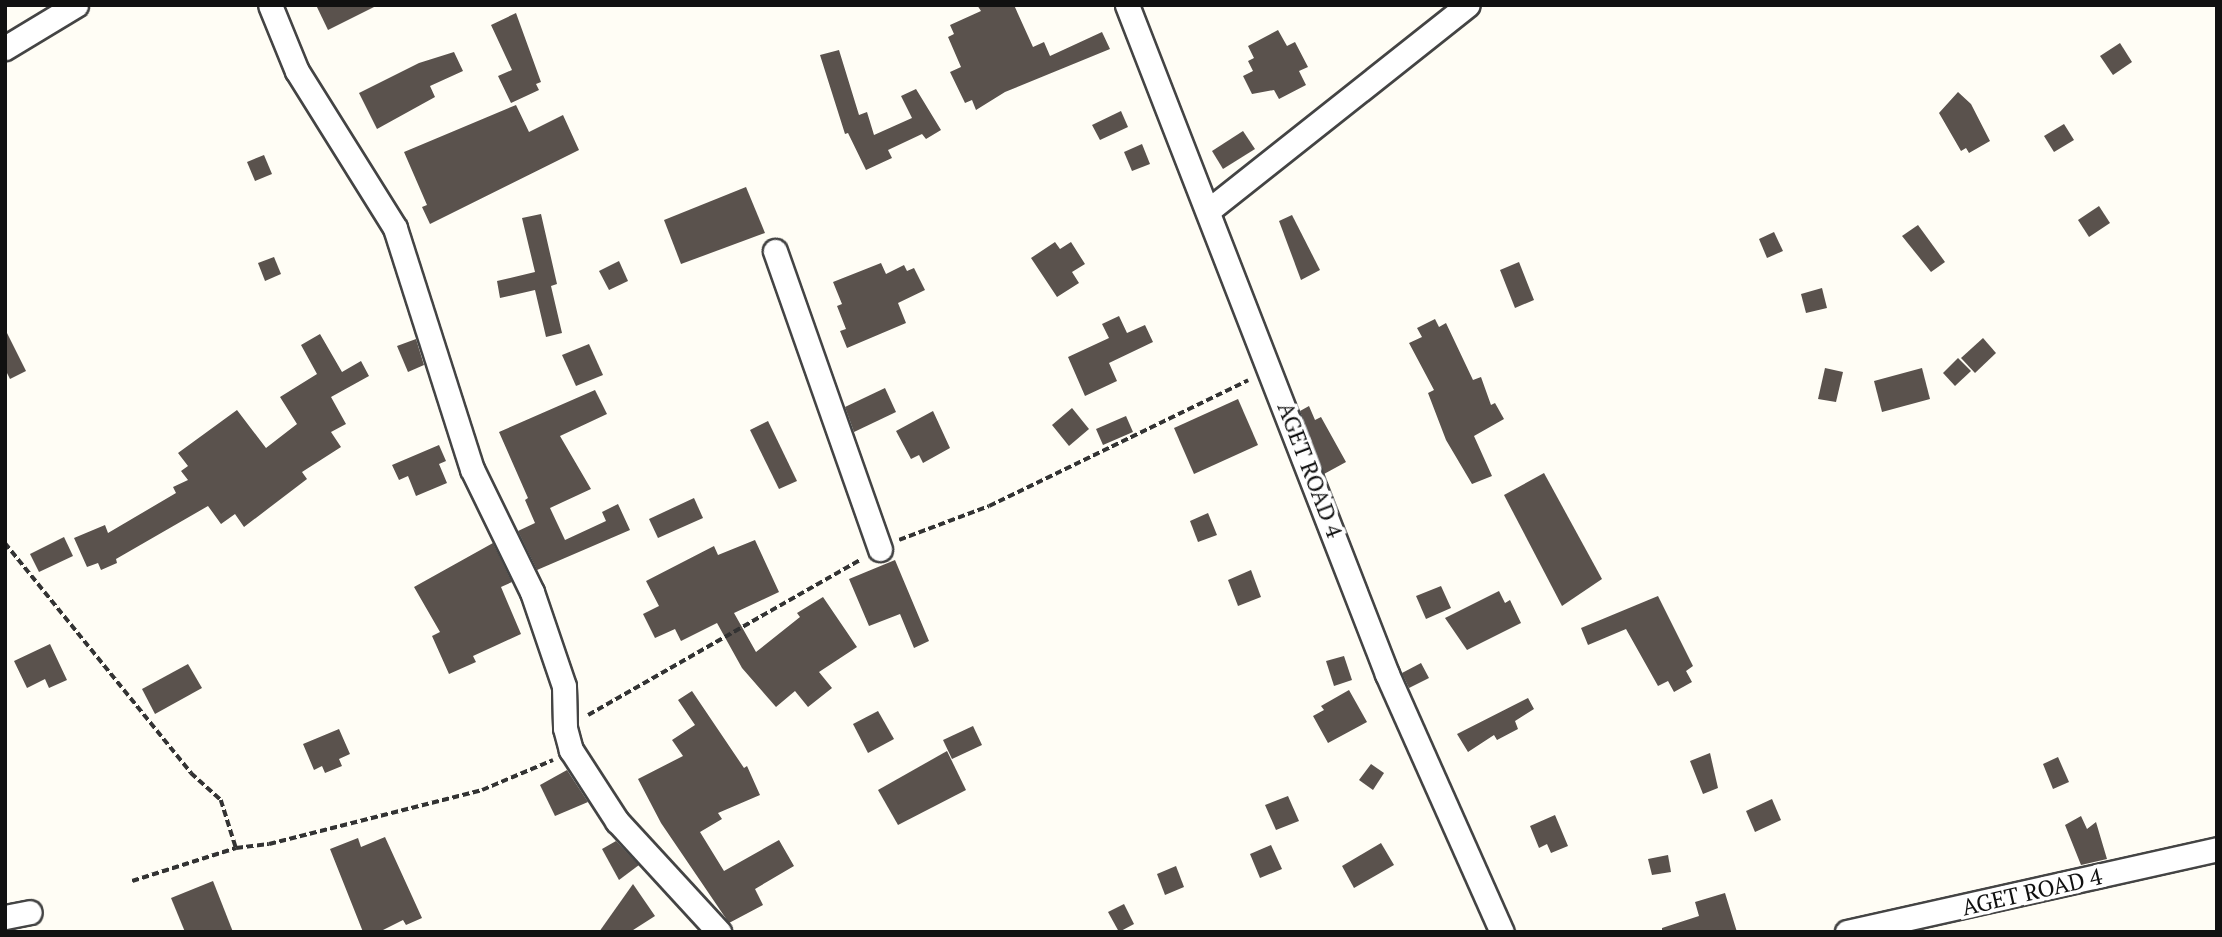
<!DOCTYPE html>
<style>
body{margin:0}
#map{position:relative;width:2222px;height:937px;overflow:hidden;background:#fffdf5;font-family:"PT Serif",serif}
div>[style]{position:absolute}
.building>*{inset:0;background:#5a524d}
.path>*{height:3.5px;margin-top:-1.75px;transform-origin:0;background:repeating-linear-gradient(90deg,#333 0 7px,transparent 0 10.5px)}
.roads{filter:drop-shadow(2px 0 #444) drop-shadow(-2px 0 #444) drop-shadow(0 2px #444) drop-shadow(0 -2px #444)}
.street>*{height:23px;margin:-11.5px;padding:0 11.5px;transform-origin:11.5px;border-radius:11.5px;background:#fff}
span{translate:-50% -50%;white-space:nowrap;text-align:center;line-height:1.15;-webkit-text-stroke:7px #fff;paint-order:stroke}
.street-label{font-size:23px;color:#111}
.frame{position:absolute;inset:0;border:7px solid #111;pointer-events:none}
</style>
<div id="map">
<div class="building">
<div style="clip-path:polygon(316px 5px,378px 5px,328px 30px)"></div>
<div style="clip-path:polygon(977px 5px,1014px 5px,1033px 47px,1044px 42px,1050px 56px,1102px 32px,1110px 49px,1005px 92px,976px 110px,972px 100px,965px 103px,950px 72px,961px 67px,948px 37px,954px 34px,950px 25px,981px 11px)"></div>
<div style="clip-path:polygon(516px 13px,541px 82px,536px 84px,539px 90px,511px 103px,498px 76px,512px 70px,491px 25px)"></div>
<div style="clip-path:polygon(1278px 30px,1287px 46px,1295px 42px,1308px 67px,1299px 71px,1306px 85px,1279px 99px,1274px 90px,1252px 94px,1243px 76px,1253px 71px,1248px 61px,1254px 58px,1248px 46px)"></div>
<div style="clip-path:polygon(2120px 43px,2132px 62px,2113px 75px,2100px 56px)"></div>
<div style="clip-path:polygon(839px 50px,859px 115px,867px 112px,874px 135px,912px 118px,901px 96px,916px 89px,941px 130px,926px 139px,922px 134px,888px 150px,892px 158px,866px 170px,848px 133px,845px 134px,820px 55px)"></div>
<div style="clip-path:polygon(454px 52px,463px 71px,430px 86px,435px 97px,377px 129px,359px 93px,419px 63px)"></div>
<div style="clip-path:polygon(1958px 92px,1971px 104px,1990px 141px,1969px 153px,1966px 148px,1961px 151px,1939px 113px)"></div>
<div style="clip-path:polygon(516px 105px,529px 132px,563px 115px,579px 150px,430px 224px,422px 207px,427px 205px,404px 152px)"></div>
<div style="clip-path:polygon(1121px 111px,1128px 127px,1100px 140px,1092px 125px)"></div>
<div style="clip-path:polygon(2064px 124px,2074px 140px,2054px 152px,2044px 136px)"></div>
<div style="clip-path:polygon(1243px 131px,1255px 149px,1223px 169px,1212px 151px)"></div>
<div style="clip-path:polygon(1142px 144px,1150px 164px,1132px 171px,1124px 152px)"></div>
<div style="clip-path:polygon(264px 155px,272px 174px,255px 181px,247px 162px)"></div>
<div style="clip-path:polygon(746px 187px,765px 233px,681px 264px,664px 220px)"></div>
<div style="clip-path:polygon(2099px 206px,2110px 223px,2089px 237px,2078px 220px)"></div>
<div style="clip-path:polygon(541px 214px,557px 284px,551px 286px,562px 333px,546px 337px,535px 290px,500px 298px,497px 281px,535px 272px,522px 218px)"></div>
<div style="clip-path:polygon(1292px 215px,1320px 270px,1301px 280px,1279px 221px)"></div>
<div style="clip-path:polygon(1918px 225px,1945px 262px,1931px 272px,1902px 236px)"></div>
<div style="clip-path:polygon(1774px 232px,1783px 251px,1767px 258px,1759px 239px)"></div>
<div style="clip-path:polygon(1055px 242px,1060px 249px,1071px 242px,1085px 264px,1072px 272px,1079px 283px,1057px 297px,1031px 258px)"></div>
<div style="clip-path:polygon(274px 257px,281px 274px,265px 281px,258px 263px)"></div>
<div style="clip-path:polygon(619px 261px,628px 281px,609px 290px,599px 271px)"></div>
<div style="clip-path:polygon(1519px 262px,1534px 300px,1515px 308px,1500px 270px)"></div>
<div style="clip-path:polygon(881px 263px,886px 274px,904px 265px,907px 271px,914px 268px,925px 290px,898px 303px,906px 323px,847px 348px,840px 331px,846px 329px,837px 306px,842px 304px,833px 282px)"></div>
<div style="clip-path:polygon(1822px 288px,1827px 308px,1806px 313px,1801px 294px)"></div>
<div style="clip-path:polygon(1119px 316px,1127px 333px,1145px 325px,1153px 342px,1109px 363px,1117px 381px,1085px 396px,1068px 357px,1109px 338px,1102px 324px)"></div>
<div style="clip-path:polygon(1435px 319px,1439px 327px,1446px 323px,1473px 380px,1481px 377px,1491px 405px,1495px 403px,1504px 419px,1474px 436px,1492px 476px,1472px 484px,1446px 440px,1428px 393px,1434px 390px,1409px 343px,1422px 337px,1417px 328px)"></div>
<div style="clip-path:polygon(5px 329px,26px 371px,10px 379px,5px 369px)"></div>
<div style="clip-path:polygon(320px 334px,342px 372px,361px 361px,369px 376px,331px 397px,346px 424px,331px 432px,341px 447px,302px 472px,307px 479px,244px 527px,235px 514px,221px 524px,208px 506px,116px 559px,117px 563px,101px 570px,98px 563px,87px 567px,74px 538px,105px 525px,108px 533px,176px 493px,173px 487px,188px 480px,181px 471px,188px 466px,178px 453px,237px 410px,266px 448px,297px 424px,280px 397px,317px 374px,301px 345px)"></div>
<div style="clip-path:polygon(1983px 338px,1996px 353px,1975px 373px,1961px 358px)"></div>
<div style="clip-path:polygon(416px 339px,424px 365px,408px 372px,397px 346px)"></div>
<div style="clip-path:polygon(589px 344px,603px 375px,576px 386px,562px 355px)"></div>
<div style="clip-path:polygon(1958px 358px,1971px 371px,1955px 386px,1943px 373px)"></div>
<div style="clip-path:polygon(1825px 368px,1843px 372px,1836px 402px,1818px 399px)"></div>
<div style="clip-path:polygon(1922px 368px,1930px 399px,1882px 412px,1874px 381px)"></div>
<div style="clip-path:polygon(885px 388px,896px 412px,854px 432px,845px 407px)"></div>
<div style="clip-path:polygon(595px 390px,607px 414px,560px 436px,591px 489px,550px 508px,565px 540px,606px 521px,602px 512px,618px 504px,630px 530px,537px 570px,518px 531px,535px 523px,525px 500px,528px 498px,499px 432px)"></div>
<div style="clip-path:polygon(1238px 399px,1258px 445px,1194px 474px,1174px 428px)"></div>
<div style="clip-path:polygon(1309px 406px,1315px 420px,1321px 417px,1346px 462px,1324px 474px,1300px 411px)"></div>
<div style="clip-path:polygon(1072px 408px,1089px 429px,1069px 446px,1052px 425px)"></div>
<div style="clip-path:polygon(933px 411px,950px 448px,923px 463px,919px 455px,911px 459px,896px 431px)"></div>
<div style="clip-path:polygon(1126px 416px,1133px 432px,1103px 445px,1096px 429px)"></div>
<div style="clip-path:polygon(768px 421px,797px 481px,779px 489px,750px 430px)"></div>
<div style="clip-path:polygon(439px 445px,446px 461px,439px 464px,447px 483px,416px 496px,408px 476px,399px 480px,392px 465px)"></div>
<div style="clip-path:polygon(1544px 473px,1602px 579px,1562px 606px,1504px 495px)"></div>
<div style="clip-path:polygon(694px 498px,703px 518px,658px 538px,649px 519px)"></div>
<div style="clip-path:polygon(1208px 513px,1217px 535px,1198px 542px,1190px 521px)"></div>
<div style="clip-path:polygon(64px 537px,73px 556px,39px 572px,30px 554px)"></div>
<div style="clip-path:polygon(755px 540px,779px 592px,734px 613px,756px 652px,800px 617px,797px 613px,823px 597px,857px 647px,819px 672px,832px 688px,808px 707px,795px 691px,776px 707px,742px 668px,717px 623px,681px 641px,675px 629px,655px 638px,643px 614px,659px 606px,646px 581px,714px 546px,718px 555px)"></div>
<div style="clip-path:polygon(493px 543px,512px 582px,501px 587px,521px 634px,473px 656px,476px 662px,449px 674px,432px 636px,440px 632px,414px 587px)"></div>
<div style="clip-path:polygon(895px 560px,929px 641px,914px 648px,900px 614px,869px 626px,849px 579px)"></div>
<div style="clip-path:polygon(1251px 570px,1261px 597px,1238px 606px,1228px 580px)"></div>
<div style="clip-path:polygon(1441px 586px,1451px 608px,1426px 619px,1416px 596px)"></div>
<div style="clip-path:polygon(1499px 591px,1505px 603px,1510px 600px,1521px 623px,1467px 650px,1445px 618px)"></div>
<div style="clip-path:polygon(1658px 596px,1693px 666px,1686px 671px,1692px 682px,1674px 692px,1668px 681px,1658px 686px,1626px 629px,1588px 645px,1581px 628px)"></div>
<div style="clip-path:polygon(50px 644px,67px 680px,49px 688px,45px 679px,27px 688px,14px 661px)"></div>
<div style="clip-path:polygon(1344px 656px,1352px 680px,1334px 686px,1326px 661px)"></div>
<div style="clip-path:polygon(1421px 663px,1429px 678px,1409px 688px,1402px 673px)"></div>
<div style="clip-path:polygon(188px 664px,202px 688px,155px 714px,142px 689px)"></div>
<div style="clip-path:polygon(1349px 690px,1367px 722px,1328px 743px,1313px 716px,1324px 710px,1321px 706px)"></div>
<div style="clip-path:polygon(692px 691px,744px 768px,747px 766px,760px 795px,718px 813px,722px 819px,700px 832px,724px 871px,779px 840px,794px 866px,755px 889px,763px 905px,729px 923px,661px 823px,638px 779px,683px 756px,672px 740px,695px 725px,678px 700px)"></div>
<div style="clip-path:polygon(1528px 698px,1534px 709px,1515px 721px,1518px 729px,1497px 740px,1494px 735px,1468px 752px,1457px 734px)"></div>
<div style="clip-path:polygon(878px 711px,894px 739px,868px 753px,853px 724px)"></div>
<div style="clip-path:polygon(973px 726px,982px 745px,952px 759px,943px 740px)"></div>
<div style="clip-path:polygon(339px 729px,350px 754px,339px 759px,342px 766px,325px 773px,322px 766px,314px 770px,303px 744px)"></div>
<div style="clip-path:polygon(947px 751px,966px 790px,898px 825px,878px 790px)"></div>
<div style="clip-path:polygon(1710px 753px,1718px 788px,1703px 794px,1690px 761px)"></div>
<div style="clip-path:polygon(2058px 757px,2069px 782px,2053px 789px,2043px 764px)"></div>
<div style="clip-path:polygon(1371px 764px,1384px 773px,1373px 790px,1359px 780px)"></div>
<div style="clip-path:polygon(567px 770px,588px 802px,555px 816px,540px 785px)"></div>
<div style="clip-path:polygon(1288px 796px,1299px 821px,1276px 830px,1265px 805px)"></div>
<div style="clip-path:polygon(1772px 799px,1781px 820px,1755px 832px,1746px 811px)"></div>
<div style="clip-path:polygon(1555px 815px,1568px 846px,1551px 853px,1547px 844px,1539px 848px,1530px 826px)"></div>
<div style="clip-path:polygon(2081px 816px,2087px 829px,2096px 822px,2107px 859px,2081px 865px,2065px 825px)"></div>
<div style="clip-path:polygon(385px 837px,422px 918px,406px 925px,403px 920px,379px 932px,363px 932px,330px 849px,358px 838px,361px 847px)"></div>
<div style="clip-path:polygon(616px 841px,639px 865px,619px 880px,602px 849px)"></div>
<div style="clip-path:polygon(1381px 843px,1394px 865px,1354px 888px,1342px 866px)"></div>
<div style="clip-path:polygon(1271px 845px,1282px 869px,1260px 878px,1250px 854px)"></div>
<div style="clip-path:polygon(1668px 855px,1671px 872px,1652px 875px,1648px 859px)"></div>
<div style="clip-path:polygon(1176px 866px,1184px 887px,1165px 895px,1157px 874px)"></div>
<div style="clip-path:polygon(213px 881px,233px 932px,185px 932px,171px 898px)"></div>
<div style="clip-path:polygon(633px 884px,655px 916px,630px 932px,599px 932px)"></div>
<div style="clip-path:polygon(1725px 893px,1737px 932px,1662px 932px,1662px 928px,1699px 916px,1695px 902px)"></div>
<div style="clip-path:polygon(1124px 904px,1134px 924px,1119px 932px,1108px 912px)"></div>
</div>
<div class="path">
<div style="left:899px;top:540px;width:96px;rotate:-20.7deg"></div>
<div style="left:989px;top:506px;width:288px;rotate:-25.9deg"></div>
<div style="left:5px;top:543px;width:296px;rotate:51deg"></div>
<div style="left:191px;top:773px;width:40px;rotate:42deg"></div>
<div style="left:221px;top:800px;width:50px;rotate:72.6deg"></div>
<div style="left:588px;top:715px;width:314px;rotate:-29.7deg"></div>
<div style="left:132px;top:881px;width:109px;rotate:-17.6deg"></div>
<div style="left:236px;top:848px;width:33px;rotate:-7deg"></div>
<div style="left:269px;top:844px;width:220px;rotate:-14.2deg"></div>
<div style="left:482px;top:790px;width:77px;rotate:-22.9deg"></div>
</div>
<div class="roads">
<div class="street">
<div style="left:270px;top:5px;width:71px;rotate:67.8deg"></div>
<div style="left:297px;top:71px;width:185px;rotate:58deg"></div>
<div style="left:395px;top:228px;width:253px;rotate:72.3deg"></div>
<div style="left:472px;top:469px;width:137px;rotate:64deg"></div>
<div style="left:532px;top:592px;width:99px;rotate:71.2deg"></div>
<div style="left:564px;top:686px;width:42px;rotate:88.6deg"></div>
<div style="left:565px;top:728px;width:23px;rotate:75deg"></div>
<div style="left:571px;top:750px;width:85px;rotate:57.1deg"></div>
<div style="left:617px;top:821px;width:151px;rotate:47.4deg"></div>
<div style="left:1127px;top:5px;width:718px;rotate:68.76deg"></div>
<div style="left:1387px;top:674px;width:282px;rotate:66deg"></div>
<div style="left:5px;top:48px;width:83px;rotate:-31.2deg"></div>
<div style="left:1209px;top:210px;width:330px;rotate:-38.4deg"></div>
<div style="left:775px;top:251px;width:316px;rotate:70.6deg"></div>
<div style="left:5px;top:917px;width:25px;rotate:-11deg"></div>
<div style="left:1847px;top:932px;width:379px;rotate:-12.6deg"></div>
</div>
</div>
<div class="street-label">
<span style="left:1310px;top:470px;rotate:69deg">AGET ROAD 4</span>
<span style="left:2032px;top:892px;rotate:-13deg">AGET ROAD 4</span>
</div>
<div class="frame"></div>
</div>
